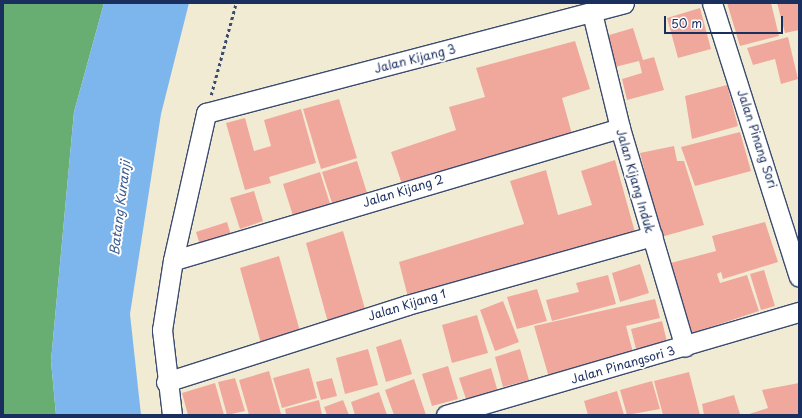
<!DOCTYPE html>
<style>
body{margin:0}
#map{position:relative;width:802px;height:418px;overflow:hidden;background:#f2ebd4;font-family:"Playpen Sans",sans-serif}
div>[style]{position:absolute}
.forest>*{inset:0;background:#68ae73}
.water>*{inset:0;background:#7db5ed}
.building>*{inset:0;background:#f1a89c}
.path>*{height:2.5px;margin-top:-1.25px;transform-origin:0;background:repeating-linear-gradient(90deg,#3b4b70 0 3px,transparent 0 6px)}
.roads{filter:drop-shadow(1px 0 #3b4b70) drop-shadow(-1px 0 #3b4b70) drop-shadow(0 1px #3b4b70) drop-shadow(0 -1px #3b4b70)}
.minor>*{height:19px;margin:-9.5px;padding:0 9.5px;transform-origin:9.5px;border-radius:9.5px;background:#fff}
span{translate:-50% -50%;white-space:nowrap;text-align:center;line-height:1.15;-webkit-text-stroke:4px #fff;paint-order:stroke}
.street-label{font-size:12px;color:#1b2f5e}
.water-label{font-size:13px;color:#3d5e90;font-style:italic}
.frame{position:absolute;inset:0;border:4px solid #1b2f5e;pointer-events:none}
.scale{position:absolute;left:664px;top:16px;width:119px;height:18px;box-sizing:border-box;border:2px solid #1b2f5e;border-top:0;padding-left:5px;font-size:12px;line-height:14px;white-space:nowrap;color:#1b2f5e;-webkit-text-stroke:3px #fff;paint-order:stroke}
</style>
<div id="map">
<div class="forest">
<div style="clip-path:polygon(3px 3px,104px 3px,74px 112px,51px 361px,56px 415px,3px 415px)"></div>
</div>
<div class="water">
<div style="clip-path:polygon(104px 3px,189px 3px,161px 114px,130px 314px,141px 415px,56px 415px,51px 361px,74px 112px)"></div>
</div>
<div class="building">
<div style="clip-path:polygon(727px 3px,771px 3px,779px 36px,740px 46px)"></div>
<div style="clip-path:polygon(777px 3px,799px 3px,799px 30px,785px 33px)"></div>
<div style="clip-path:polygon(700px 8px,711px 49px,678px 58px,667px 18px)"></div>
<div style="clip-path:polygon(633px 28px,643px 60px,654px 57px,664px 90px,627px 100px,622px 79px,642px 73px,639px 61px,615px 67px,606px 36px)"></div>
<div style="clip-path:polygon(788px 37px,798px 79px,781px 84px,775px 59px,753px 65px,747px 48px)"></div>
<div style="clip-path:polygon(575px 41px,590px 89px,562px 98px,572px 134px,403px 187px,391px 152px,456px 130px,449px 107px,485px 97px,476px 68px)"></div>
<div style="clip-path:polygon(727px 85px,738px 126px,692px 139px,685px 96px)"></div>
<div style="clip-path:polygon(339px 99px,357px 158px,321px 169px,303px 109px)"></div>
<div style="clip-path:polygon(301px 109px,316px 163px,269px 177px,271px 183px,245px 190px,226px 123px,245px 118px,254px 151px,271px 146px,264px 120px)"></div>
<div style="clip-path:polygon(740px 132px,751px 171px,695px 186px,681px 147px)"></div>
<div style="clip-path:polygon(674px 146px,677px 161px,684px 161px,704px 225px,661px 237px,640px 153px)"></div>
<div style="clip-path:polygon(615px 160px,636px 236px,409px 301px,399px 262px,524px 224px,510px 181px,546px 170px,558px 215px,592px 205px,581px 171px)"></div>
<div style="clip-path:polygon(357px 161px,368px 196px,333px 206px,322px 172px)"></div>
<div style="clip-path:polygon(320px 172px,331px 207px,294px 219px,283px 184px)"></div>
<div style="clip-path:polygon(254px 191px,263px 221px,240px 229px,230px 198px)"></div>
<div style="clip-path:polygon(227px 222px,232px 238px,201px 248px,196px 232px)"></div>
<div style="clip-path:polygon(765px 222px,778px 262px,723px 279px,721px 272px,717px 274px,720px 283px,747px 275px,759px 311px,687px 335px,667px 264px,716px 251px,712px 236px)"></div>
<div style="clip-path:polygon(343px 231px,367px 316px,329px 326px,306px 243px)"></div>
<div style="clip-path:polygon(279px 256px,301px 335px,262px 347px,240px 268px)"></div>
<div style="clip-path:polygon(640px 264px,649px 293px,620px 302px,612px 273px)"></div>
<div style="clip-path:polygon(764px 270px,775px 306px,761px 310px,750px 274px)"></div>
<div style="clip-path:polygon(608px 275px,616px 304px,552px 321px,546px 300px,579px 292px,576px 283px)"></div>
<div style="clip-path:polygon(537px 289px,547px 321px,517px 329px,507px 297px)"></div>
<div style="clip-path:polygon(655px 299px,660px 318px,626px 326px,634px 356px,550px 381px,534px 326px)"></div>
<div style="clip-path:polygon(503px 301px,519px 342px,495px 351px,480px 310px)"></div>
<div style="clip-path:polygon(477px 315px,488px 353px,452px 363px,442px 325px)"></div>
<div style="clip-path:polygon(662px 321px,667px 342px,636px 349px,631px 329px)"></div>
<div style="clip-path:polygon(401px 339px,412px 374px,386px 382px,376px 347px)"></div>
<div style="clip-path:polygon(368px 349px,378px 385px,345px 394px,336px 358px)"></div>
<div style="clip-path:polygon(520px 349px,529px 380px,503px 387px,495px 357px)"></div>
<div style="clip-path:polygon(448px 366px,458px 399px,432px 406px,422px 374px)"></div>
<div style="clip-path:polygon(309px 368px,317px 398px,282px 408px,273px 378px)"></div>
<div style="clip-path:polygon(491px 368px,498px 392px,467px 402px,459px 378px)"></div>
<div style="clip-path:polygon(269px 371px,281px 414px,249px 415px,239px 380px)"></div>
<div style="clip-path:polygon(689px 372px,700px 415px,663px 415px,654px 381px)"></div>
<div style="clip-path:polygon(235px 378px,245px 411px,227px 415px,218px 382px)"></div>
<div style="clip-path:polygon(332px 378px,337px 396px,321px 400px,316px 382px)"></div>
<div style="clip-path:polygon(414px 379px,426px 415px,394px 415px,385px 390px)"></div>
<div style="clip-path:polygon(652px 381px,660px 409px,627px 415px,620px 390px)"></div>
<div style="clip-path:polygon(215px 383px,224px 415px,188px 415px,182px 393px)"></div>
<div style="clip-path:polygon(799px 383px,799px 415px,746px 415px,768px 408px,762px 390px)"></div>
<div style="clip-path:polygon(617px 391px,624px 415px,588px 415px,584px 401px)"></div>
<div style="clip-path:polygon(379px 392px,387px 415px,355px 415px,351px 402px)"></div>
<div style="clip-path:polygon(734px 395px,740px 414px,704px 415px,702px 404px)"></div>
<div style="clip-path:polygon(319px 400px,322px 415px,286px 415px,285px 409px)"></div>
<div style="clip-path:polygon(343px 400px,349px 415px,327px 415px,324px 407px)"></div>
</div>
<div class="path">
<div style="left:211px;top:95px;width:95px;rotate:-74.8deg"></div>
</div>
<div class="roads">
<div class="minor">
<div style="left:712px;top:3px;width:287px;rotate:72.4deg"></div>
<div style="left:592px;top:13px;width:118px;rotate:76.3deg"></div>
<div style="left:620px;top:128px;width:228px;rotate:73.5deg"></div>
<div style="left:620px;top:128px;width:466px;rotate:163.5deg"></div>
<div style="left:173px;top:260px;width:151px;rotate:-77.3deg"></div>
<div style="left:206px;top:113px;width:432px;rotate:-14.7deg"></div>
<div style="left:166px;top:382px;width:253px;rotate:-17.7deg"></div>
<div style="left:407px;top:305px;width:255px;rotate:-15.7deg"></div>
<div style="left:172px;top:415px;width:86px;rotate:-96.7deg"></div>
<div style="left:162px;top:330px;width:71px;rotate:-81.1deg"></div>
<div style="left:446px;top:415px;width:368px;rotate:-16.3deg"></div>
</div>
</div>
<div class="street-label">
<span style="left:415px;top:59px;rotate:-14deg">Jalan Kijang 3</span>
<span style="left:757px;top:139px;rotate:72deg">Jalan Pinang Sori</span>
<span style="left:635px;top:181px;rotate:74deg">Jalan Kijang Induk</span>
<span style="left:403px;top:191px;rotate:-17deg">Jalan Kijang 2</span>
<span style="left:407px;top:305px;rotate:-17deg">Jalan Kijang 1</span>
<span style="left:623px;top:365px;rotate:-16deg">Jalan Pinangsori 3</span>
</div>
<div class="water-label">
<span style="left:120px;top:208px;rotate:-83deg">Batang Kuranji</span>
</div>
<div class="frame"></div>
<div class="scale">50 m</div>
</div>
